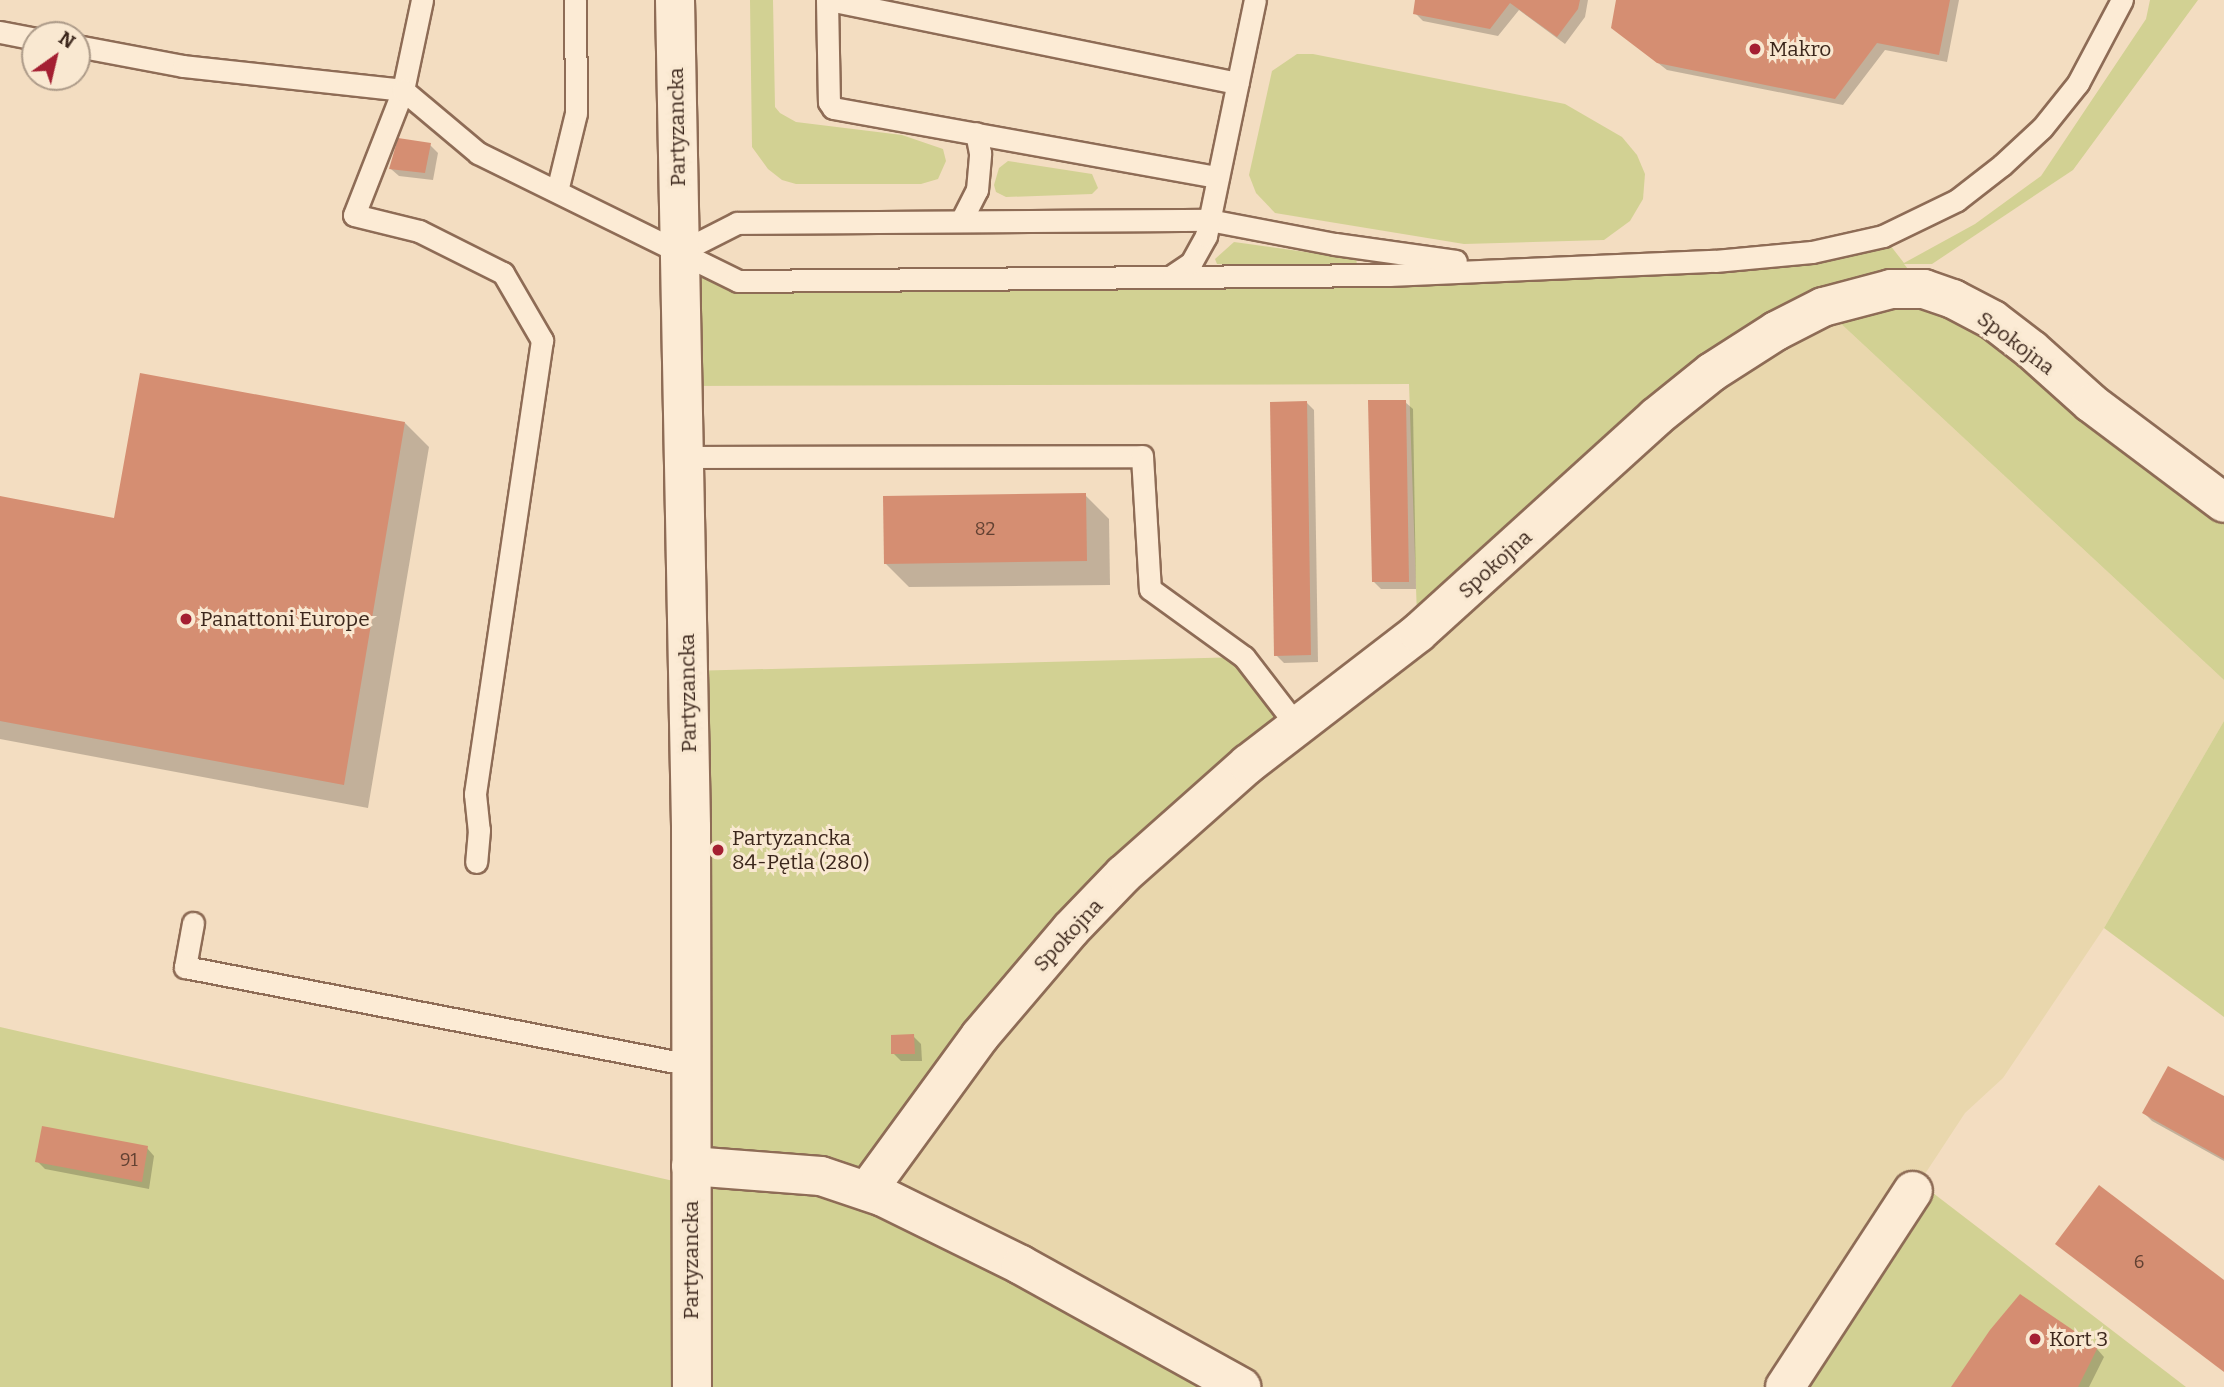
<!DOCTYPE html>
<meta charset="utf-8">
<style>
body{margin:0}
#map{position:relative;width:2224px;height:1387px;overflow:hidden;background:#f3ddc1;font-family:Bitter,serif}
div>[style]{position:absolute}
.farmland>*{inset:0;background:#e9d7ad}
.green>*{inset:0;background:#d2d193}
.shadow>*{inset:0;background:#0003}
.building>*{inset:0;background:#d58e72}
.roads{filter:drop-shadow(2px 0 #8e6c56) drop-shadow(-2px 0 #8e6c56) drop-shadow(0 2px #8e6c56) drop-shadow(0 -2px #8e6c56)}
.service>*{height:21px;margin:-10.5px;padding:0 10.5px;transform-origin:10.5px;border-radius:10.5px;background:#fcebd5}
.minor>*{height:38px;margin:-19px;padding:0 19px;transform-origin:19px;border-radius:19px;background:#fcebd5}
.secondary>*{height:38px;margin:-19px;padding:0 19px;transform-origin:19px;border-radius:19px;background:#fcebd5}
.dots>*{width:19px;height:19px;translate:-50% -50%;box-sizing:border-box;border:4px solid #f9e8d1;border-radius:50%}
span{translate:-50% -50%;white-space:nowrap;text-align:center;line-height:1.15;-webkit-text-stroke:6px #f9e8d1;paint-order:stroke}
.number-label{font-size:18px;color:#624132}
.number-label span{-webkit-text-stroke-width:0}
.poi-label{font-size:21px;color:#3c271c}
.left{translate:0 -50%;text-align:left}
.street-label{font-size:21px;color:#3c271c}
.north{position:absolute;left:21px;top:21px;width:70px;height:70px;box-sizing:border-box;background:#f9e8d1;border:2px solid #ad9b89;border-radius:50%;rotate:34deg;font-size:19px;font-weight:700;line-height:28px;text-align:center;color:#3c271c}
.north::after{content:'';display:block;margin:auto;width:24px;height:32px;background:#a41f32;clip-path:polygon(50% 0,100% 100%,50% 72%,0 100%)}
</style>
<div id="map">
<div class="farmland">
<div style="clip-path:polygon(1823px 307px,2224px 680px,2224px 721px,2104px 928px,2003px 1078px,1965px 1113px,1785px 1387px,1241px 1387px,883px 1197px,902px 1142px,1166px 836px)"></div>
</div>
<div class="green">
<div style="clip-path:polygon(750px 0,773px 0,775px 107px,780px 113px,796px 122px,902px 135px,943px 149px,946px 161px,938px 179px,921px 184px,796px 184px,782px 180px,768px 169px,752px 147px)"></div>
<div style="clip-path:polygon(2150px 0,2198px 0,2073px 170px,1932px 264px,1904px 264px,1924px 289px,2224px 503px,2224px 680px,1823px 307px,1417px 616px,1409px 384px,681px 386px,678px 253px,738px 281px,1715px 261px,1883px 236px,1904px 263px,1975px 224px,2041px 176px,2146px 19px)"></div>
<div style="clip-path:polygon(1297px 54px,1313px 54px,1565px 104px,1622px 137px,1637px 155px,1645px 174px,1643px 199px,1630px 221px,1604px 240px,1464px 244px,1275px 213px,1256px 193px,1249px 175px,1272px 71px)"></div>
<div style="clip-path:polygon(1008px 161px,1092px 174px,1098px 188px,1092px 194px,1006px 197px,996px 192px,994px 185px,999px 168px)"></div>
<div style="clip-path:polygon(1234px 242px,1356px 259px,1357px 264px,1353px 268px,1217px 264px,1215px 259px)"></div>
<div style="clip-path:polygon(1244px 657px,1298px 727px,1166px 836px,868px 1191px,1241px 1387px,0 1387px,0 1027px,691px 1185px,688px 671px)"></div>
<div style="clip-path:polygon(2224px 721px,2224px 1017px,2104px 928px)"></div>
<div style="clip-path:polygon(1913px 1191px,1933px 1193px,2186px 1387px,1785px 1387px)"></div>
</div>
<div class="shadow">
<div style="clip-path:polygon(1417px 0,1588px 0,1585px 17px,1565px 44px,1519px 10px,1498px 36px,1423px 21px,1415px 13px)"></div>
<div style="clip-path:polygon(1618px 0,1959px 0,1947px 62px,1885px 50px,1843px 105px,1667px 70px,1613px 28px)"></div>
<div style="clip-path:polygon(430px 145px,438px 153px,433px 180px,399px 176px,391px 169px)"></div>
<div style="clip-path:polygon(1405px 402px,1413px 409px,1416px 589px,1381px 589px,1373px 581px)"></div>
<div style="clip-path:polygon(1307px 403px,1314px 410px,1318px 662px,1284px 663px,1276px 655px)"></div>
<div style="clip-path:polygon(405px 423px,429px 447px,368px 808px,0 739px,0 498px,115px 520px)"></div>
<div style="clip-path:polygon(1085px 495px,1109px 519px,1110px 585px,909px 587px,885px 563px)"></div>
<div style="clip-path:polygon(913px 1036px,921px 1044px,922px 1061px,901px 1061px,893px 1053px)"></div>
<div style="clip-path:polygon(2224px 1098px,2224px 1161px,2152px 1121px,2144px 1113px)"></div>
<div style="clip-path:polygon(147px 1148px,154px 1156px,149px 1189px,45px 1169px,37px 1161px)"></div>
<div style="clip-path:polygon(2097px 1349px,2104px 1357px,2089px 1387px,1953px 1387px)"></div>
</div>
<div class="building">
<div style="clip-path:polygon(1415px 0,1580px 0,1578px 9px,1557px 37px,1510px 3px,1490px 29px,1413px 14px)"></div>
<div style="clip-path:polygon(1616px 0,1950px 0,1939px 55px,1877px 43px,1835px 99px,1657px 63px,1611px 28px)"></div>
<div style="clip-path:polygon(398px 138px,431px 143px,425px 173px,389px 169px)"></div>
<div style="clip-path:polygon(140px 373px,405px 422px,344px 785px,0 721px,0 496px,114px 518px)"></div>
<div style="clip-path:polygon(1368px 400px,1406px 400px,1409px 582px,1372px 582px)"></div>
<div style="clip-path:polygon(1307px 401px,1311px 655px,1274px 656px,1270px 402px)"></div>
<div style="clip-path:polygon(1086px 493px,1087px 561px,884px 564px,883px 496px)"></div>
<div style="clip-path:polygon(914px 1034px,915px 1054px,891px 1054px,891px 1035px)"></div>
<div style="clip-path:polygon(2168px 1066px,2224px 1096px,2224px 1159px,2142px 1113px)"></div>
<div style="clip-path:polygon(42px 1126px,148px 1146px,142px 1182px,35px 1162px)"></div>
<div style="clip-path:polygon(2099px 1185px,2224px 1280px,2224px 1372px,2055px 1244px)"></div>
<div style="clip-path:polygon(2020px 1294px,2098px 1347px,2078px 1387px,1951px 1387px,1990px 1330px)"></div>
</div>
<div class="roads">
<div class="service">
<div style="left:422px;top:0;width:92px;rotate:101.9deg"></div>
<div style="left:403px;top:90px;width:134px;rotate:111.4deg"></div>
<div style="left:354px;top:215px;width:67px;rotate:13.8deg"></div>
<div style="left:419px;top:231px;width:94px;rotate:26.6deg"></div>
<div style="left:503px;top:273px;width:78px;rotate:59.8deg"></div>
<div style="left:542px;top:340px;width:459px;rotate:98.4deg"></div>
<div style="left:475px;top:794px;width:36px;rotate:84deg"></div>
<div style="left:479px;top:830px;width:32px;rotate:95deg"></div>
<div style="left:827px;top:0;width:102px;rotate:88.9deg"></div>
<div style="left:829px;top:102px;width:7px;rotate:56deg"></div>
<div style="left:833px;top:108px;width:391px;rotate:10.2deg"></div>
<div style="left:829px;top:0;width:417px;rotate:11.5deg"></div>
<div style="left:0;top:32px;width:36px;rotate:11deg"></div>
<div style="left:77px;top:46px;width:108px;rotate:10.7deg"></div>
<div style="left:183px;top:66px;width:221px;rotate:6.2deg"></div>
<div style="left:403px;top:90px;width:98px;rotate:40deg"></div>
<div style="left:478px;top:153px;width:290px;rotate:26.2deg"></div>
<div style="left:738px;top:281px;width:651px;rotate:-0.53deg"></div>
<div style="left:1389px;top:275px;width:326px;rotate:-2.5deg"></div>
<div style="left:1715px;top:261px;width:97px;rotate:-5.3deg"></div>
<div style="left:1812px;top:252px;width:73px;rotate:-12.7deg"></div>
<div style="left:1883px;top:236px;width:82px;rotate:-25.9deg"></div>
<div style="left:1957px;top:200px;width:57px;rotate:-37.9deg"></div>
<div style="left:2002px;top:165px;width:54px;rotate:-42.8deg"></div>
<div style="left:2042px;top:128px;width:58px;rotate:-51.3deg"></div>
<div style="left:2078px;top:83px;width:94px;rotate:-62.1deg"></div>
<div style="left:557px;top:191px;width:80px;rotate:-76.3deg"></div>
<div style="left:576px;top:113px;width:113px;rotate:-90.5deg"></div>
<div style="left:961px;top:221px;width:35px;rotate:-63deg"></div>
<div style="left:977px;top:190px;width:37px;rotate:-85deg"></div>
<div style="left:980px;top:153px;width:20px;rotate:-101deg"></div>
<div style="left:678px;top:253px;width:66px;rotate:-27deg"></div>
<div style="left:737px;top:223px;width:472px;rotate:-0.4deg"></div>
<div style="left:1209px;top:220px;width:128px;rotate:10.8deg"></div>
<div style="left:1335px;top:244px;width:122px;rotate:8deg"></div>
<div style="left:1173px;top:275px;width:22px;rotate:-34deg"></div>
<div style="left:1191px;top:263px;width:31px;rotate:-61deg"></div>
<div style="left:1206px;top:236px;width:241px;rotate:-78.3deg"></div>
<div style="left:683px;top:457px;width:459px;rotate:-0.1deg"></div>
<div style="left:1142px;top:456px;width:133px;rotate:86.6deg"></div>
<div style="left:1150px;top:589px;width:116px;rotate:35.9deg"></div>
<div style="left:1244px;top:657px;width:88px;rotate:52.4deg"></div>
<div style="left:193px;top:923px;width:45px;rotate:100.3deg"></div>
<div style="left:185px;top:967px;width:515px;rotate:10.96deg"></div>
</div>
<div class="minor">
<div style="left:691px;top:1166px;width:130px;rotate:4.4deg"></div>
<div style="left:821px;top:1176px;width:65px;rotate:18.7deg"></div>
<div style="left:883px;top:1197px;width:154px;rotate:26.2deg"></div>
<div style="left:1021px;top:1265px;width:252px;rotate:29deg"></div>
<div style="left:867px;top:1191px;width:192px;rotate:-53.9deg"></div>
<div style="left:980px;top:1036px;width:140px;rotate:-49.6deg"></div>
<div style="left:1071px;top:929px;width:76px;rotate:-46.1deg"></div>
<div style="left:1124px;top:874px;width:166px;rotate:-41.6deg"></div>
<div style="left:1248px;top:764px;width:215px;rotate:-37.6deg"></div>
<div style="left:1418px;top:633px;width:321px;rotate:-42.2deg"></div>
<div style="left:1656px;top:417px;width:72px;rotate:-38.8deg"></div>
<div style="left:1712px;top:372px;width:76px;rotate:-32.6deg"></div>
<div style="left:1776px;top:331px;width:53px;rotate:-27.1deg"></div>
<div style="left:1823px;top:307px;width:70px;rotate:-14.8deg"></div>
<div style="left:1891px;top:289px;width:33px"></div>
<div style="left:1924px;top:289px;width:31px;rotate:19deg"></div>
<div style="left:1953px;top:299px;width:45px;rotate:27.7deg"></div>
<div style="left:1993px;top:320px;width:49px;rotate:37.6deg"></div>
<div style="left:2032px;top:350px;width:79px;rotate:41.9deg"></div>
<div style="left:2091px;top:403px;width:166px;rotate:36.9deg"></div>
<div style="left:1785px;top:1387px;width:234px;rotate:-56.9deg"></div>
</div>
<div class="secondary">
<div style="left:675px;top:0;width:827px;rotate:88.89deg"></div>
<div style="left:691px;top:827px;width:560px;rotate:89.9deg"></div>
</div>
</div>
<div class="dots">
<div style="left:1755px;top:49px;background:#a41f32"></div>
<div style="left:186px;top:619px;background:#a41f32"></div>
<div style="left:718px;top:850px;background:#a41f32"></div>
<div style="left:2035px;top:1339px;background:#a41f32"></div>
</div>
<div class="number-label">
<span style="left:985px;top:529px">82</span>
<span style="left:129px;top:1160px">91</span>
<span style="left:2139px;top:1262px">6</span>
</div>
<div class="poi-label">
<span class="left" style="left:1769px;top:49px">Makro</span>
<span class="left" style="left:200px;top:619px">Panattoni Europe</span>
<span class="left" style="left:732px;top:850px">Partyzancka<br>84-Pętla (280)</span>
<span class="left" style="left:2049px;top:1339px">Kort 3</span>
</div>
<div class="street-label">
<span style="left:677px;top:127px;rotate:-91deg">Partyzancka</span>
<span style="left:2016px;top:343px;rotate:37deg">Spokojna</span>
<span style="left:1495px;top:564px;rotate:-42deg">Spokojna</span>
<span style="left:688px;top:693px;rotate:-91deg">Partyzancka</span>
<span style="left:1068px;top:935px;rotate:-47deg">Spokojna</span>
<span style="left:691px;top:1260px;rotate:-90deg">Partyzancka</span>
</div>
<div class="north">N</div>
</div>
